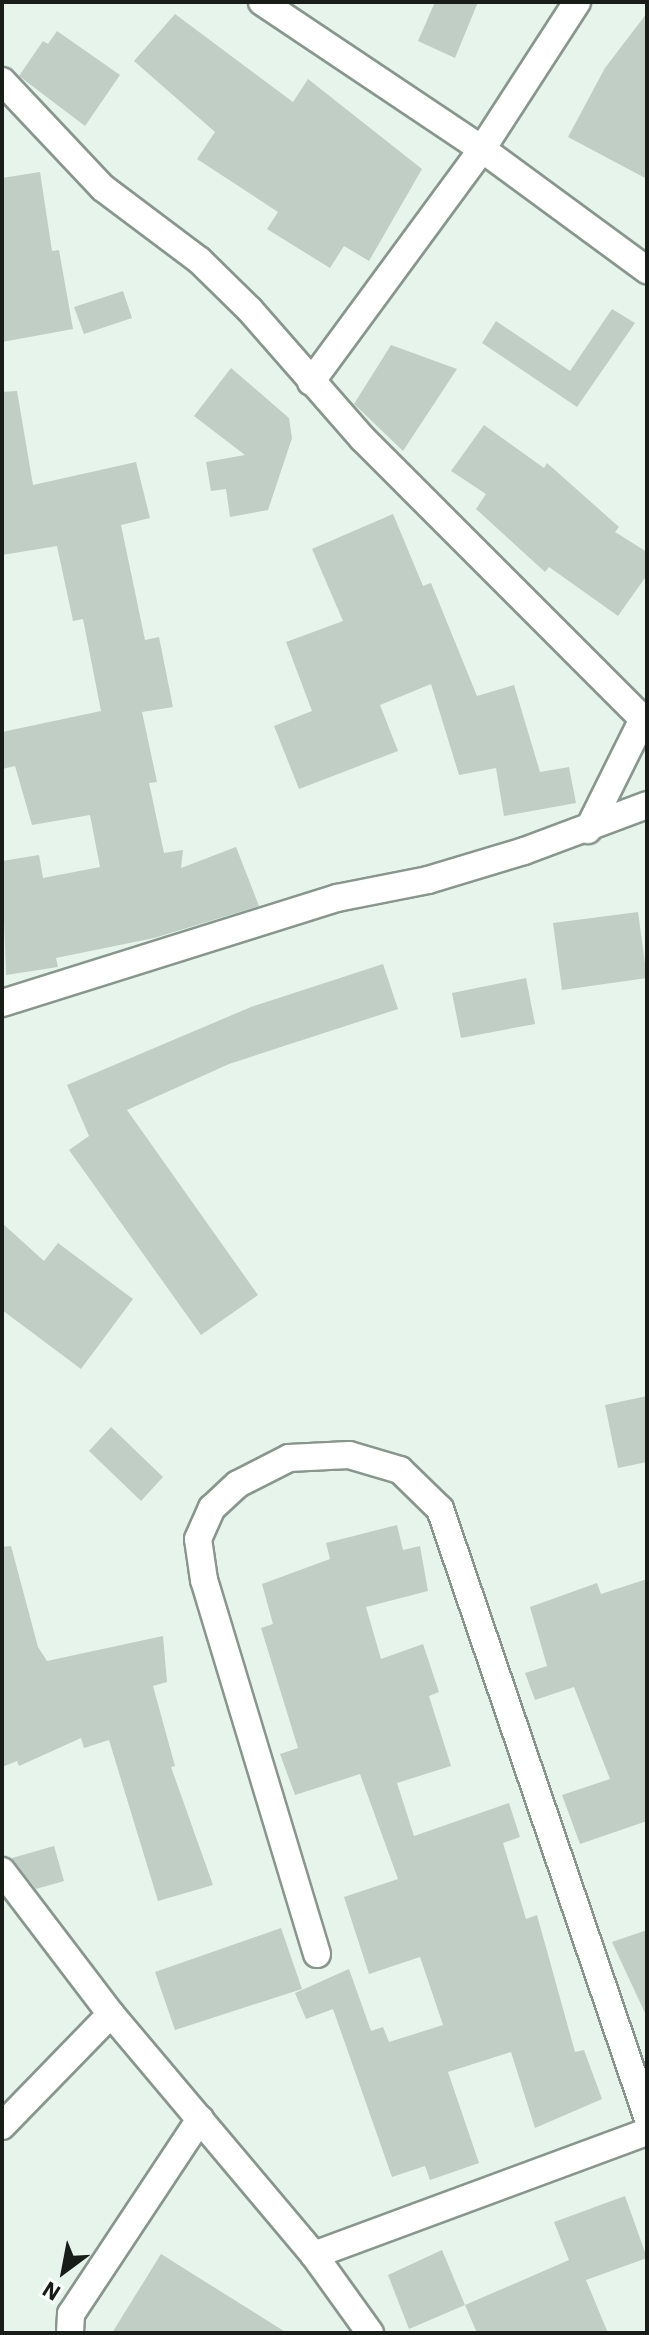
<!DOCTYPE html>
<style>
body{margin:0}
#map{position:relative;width:649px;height:2335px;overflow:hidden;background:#e6f4eb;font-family:"IBM Plex Sans",sans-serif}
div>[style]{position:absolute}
.building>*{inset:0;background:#c0cec5}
.roads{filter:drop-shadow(2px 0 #89968e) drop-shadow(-2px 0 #89968e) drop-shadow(0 2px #89968e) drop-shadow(0 -2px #89968e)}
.minor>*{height:26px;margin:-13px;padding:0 13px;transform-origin:13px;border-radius:13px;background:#fff}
span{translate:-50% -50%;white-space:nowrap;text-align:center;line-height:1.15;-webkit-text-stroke:7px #f9fffb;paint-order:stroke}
.frame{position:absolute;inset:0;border:4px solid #181d1a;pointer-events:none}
.north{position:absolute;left:24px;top:2231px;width:80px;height:80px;-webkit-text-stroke:6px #f9fffb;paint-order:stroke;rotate:212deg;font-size:22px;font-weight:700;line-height:32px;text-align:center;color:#181d1a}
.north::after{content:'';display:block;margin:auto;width:28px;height:36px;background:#181d1a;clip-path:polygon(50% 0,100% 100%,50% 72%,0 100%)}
</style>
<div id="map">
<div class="building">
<div style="clip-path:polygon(435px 2px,478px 2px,455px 58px,418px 41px)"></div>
<div style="clip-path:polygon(647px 13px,647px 179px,568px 137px,605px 68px)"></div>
<div style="clip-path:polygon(175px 14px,293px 102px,308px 79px,422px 169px,369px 261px,344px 246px,330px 268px,267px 229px,278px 212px,197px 159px,215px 132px,134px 61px)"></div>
<div style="clip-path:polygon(57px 31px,120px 75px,85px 126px,19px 76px,43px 41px,48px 44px)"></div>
<div style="clip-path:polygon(40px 172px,52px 251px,59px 250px,73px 329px,2px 342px,2px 178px)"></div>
<div style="clip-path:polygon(123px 291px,132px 318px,84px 334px,74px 307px)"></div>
<div style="clip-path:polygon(612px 309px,635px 323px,577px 407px,482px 343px,496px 321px,570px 371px)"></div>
<div style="clip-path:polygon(391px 345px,457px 369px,403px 451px,354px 404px)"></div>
<div style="clip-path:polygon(231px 368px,289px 418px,292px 438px,268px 510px,230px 517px,226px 489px,211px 491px,206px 462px,245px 455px,194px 416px)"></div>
<div style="clip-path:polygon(17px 391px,33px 485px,136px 462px,150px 518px,121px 525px,145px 640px,159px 637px,173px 707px,142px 712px,157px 782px,149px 783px,164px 853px,183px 850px,181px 868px,236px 847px,259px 906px,154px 938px,56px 958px,58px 967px,6px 975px,2px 861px,39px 855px,43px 878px,100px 867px,90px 815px,32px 825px,15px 766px,2px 769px,2px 732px,101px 711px,83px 619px,73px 621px,57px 546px,2px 555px,2px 392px)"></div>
<div style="clip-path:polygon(484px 425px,544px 468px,547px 463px,619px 527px,615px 532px,647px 552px,647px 575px,618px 616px,549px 567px,545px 572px,476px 509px,486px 494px,451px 471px)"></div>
<div style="clip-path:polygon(393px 514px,423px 586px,431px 583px,477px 696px,514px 685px,540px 772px,569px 767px,576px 803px,504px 816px,496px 768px,459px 775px,431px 684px,380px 705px,398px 751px,299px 789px,274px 726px,312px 711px,286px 642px,343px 621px,312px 549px)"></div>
<div style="clip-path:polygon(638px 912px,647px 978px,562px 990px,553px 923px)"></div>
<div style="clip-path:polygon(383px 964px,398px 1009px,229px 1064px,127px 1110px,258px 1295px,201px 1335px,69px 1150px,89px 1136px,67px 1085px,251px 1007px)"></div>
<div style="clip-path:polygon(526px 978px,535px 1024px,461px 1038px,452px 993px)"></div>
<div style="clip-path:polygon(2px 1223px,44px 1261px,58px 1243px,133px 1299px,81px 1369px,2px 1310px)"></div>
<div style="clip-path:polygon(647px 1396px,647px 1462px,618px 1468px,605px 1405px)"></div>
<div style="clip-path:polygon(111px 1427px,163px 1477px,141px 1501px,89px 1451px)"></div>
<div style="clip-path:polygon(397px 1525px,403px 1550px,420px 1546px,428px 1591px,366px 1607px,381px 1659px,423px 1644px,439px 1692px,429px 1696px,451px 1766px,397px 1783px,414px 1836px,509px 1803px,520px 1837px,503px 1843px,526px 1919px,537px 1915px,575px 2052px,584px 2050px,602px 2099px,535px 2128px,511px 2052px,448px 2072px,479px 2163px,430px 2180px,425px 2166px,392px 2177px,333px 2009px,306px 2019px,295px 1993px,349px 1969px,371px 2031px,383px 2027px,389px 2042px,443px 2025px,420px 1957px,369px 1974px,344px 1897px,398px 1879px,360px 1774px,295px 1795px,280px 1754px,298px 1748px,261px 1628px,273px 1624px,262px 1584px,330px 1559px,326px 1543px)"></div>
<div style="clip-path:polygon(11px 1546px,38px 1647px,47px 1661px,163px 1636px,167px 1682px,153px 1686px,175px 1766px,171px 1767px,213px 1885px,158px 1901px,109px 1740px,84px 1748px,81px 1738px,19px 1766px,17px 1761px,2px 1767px,2px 1547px)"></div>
<div style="clip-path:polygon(647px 1579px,647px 1821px,580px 1844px,562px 1795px,610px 1779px,574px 1687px,535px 1700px,525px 1673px,547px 1666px,530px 1607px,597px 1583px,601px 1594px)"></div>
<div style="clip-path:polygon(54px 1846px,64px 1881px,36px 1889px,12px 1858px)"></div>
<div style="clip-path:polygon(281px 1928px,302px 1989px,175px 2030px,155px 1972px)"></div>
<div style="clip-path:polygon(647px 1930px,647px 2012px,645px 2013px,612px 1942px)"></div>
<div style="clip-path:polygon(625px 2196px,647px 2258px,586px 2280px,608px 2333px,477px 2333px,465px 2305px,569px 2260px,554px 2222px)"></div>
<div style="clip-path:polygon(442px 2250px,465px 2305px,409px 2329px,388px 2275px)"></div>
<div style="clip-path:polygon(161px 2254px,287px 2333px,112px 2333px)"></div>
</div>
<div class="roads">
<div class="minor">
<div style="left:262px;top:2px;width:265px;rotate:33.8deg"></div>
<div style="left:482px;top:149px;width:205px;rotate:36.3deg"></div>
<div style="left:2px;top:81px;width:147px;rotate:46.7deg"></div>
<div style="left:103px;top:188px;width:120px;rotate:36.9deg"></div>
<div style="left:199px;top:260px;width:71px;rotate:44.4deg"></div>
<div style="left:250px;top:310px;width:171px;rotate:48.8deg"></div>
<div style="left:363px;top:439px;width:396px;rotate:45deg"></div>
<div style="left:643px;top:719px;width:124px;rotate:116.4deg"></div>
<div style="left:311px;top:382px;width:289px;rotate:-53.7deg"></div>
<div style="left:482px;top:149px;width:175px;rotate:-57.1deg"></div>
<div style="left:2px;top:1003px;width:351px;rotate:-17.4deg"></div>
<div style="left:337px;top:898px;width:93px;rotate:-11.2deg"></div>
<div style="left:428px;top:880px;width:100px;rotate:-16.8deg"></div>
<div style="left:524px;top:851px;width:131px;rotate:-20.5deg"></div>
<div style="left:2px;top:1871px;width:180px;rotate:52.7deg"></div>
<div style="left:111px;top:2014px;width:315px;rotate:49.9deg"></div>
<div style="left:314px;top:2255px;width:96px;rotate:54.3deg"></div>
<div style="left:317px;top:1954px;width:391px;rotate:-106.8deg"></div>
<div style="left:204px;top:1580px;width:41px;rotate:-98.3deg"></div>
<div style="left:198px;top:1539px;width:34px;rotate:-66deg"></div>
<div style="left:212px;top:1508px;width:35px;rotate:-43deg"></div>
<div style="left:238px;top:1484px;width:57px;rotate:-27deg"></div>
<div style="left:289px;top:1458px;width:60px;rotate:-2.9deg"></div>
<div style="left:349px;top:1455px;width:53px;rotate:16.4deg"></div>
<div style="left:400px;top:1470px;width:56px;rotate:44.3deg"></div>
<div style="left:440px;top:1509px;width:641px;rotate:71.17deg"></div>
<div style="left:2px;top:2126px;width:156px;rotate:-45.8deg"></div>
<div style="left:314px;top:2255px;width:355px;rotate:-20.3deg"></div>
<div style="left:70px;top:2333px;width:19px;rotate:-87deg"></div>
<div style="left:71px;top:2314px;width:234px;rotate:-56.5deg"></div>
</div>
</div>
<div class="frame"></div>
<div class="north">N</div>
</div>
